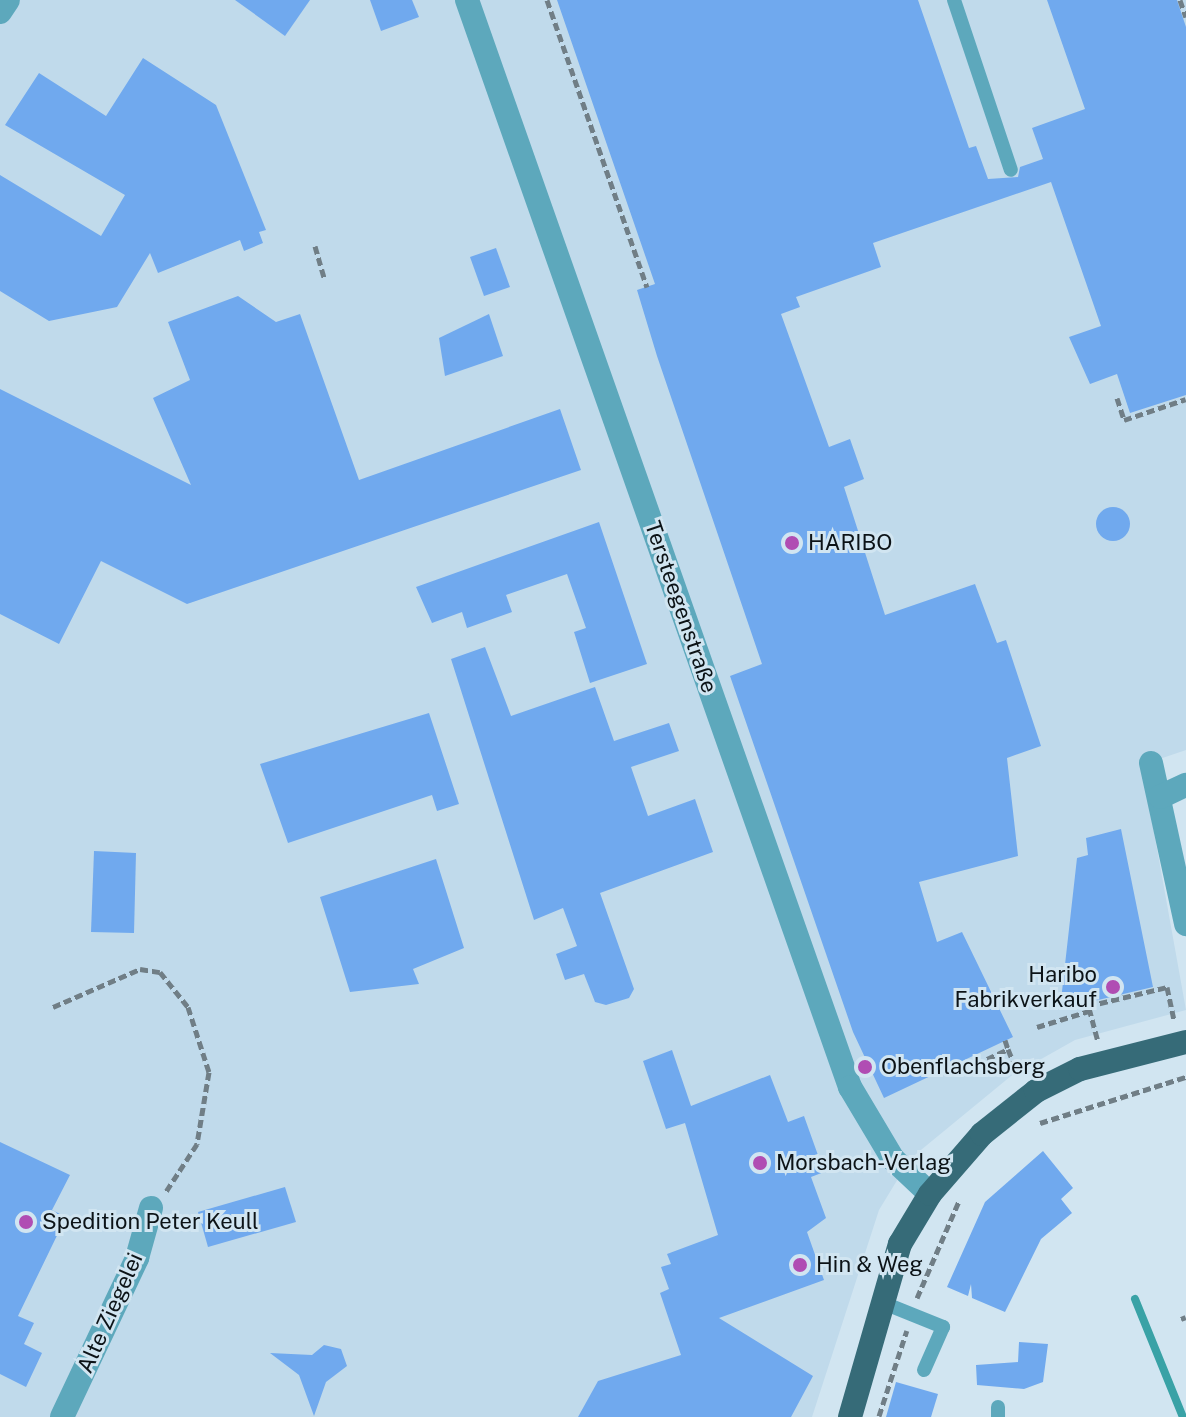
<!DOCTYPE html>
<meta charset="utf-8">
<style>
body{margin:0}
#map{position:relative;width:1186px;height:1417px;overflow:hidden;background:#d1e5f1;font-family:"Public Sans",sans-serif}
div>[style]{position:absolute}
.built>*{inset:0;background:#c0daeb}
.stream>*{height:8px;margin:-4px;padding:0 4px;transform-origin:4px;border-radius:4px;background:#39a2a6}
.building>*{inset:0;background:#70a9ee}
.round{border-radius:50%}
.path>*{height:5px;margin-top:-2.5px;transform-origin:0;background:repeating-linear-gradient(90deg,#707e86 0 8px,transparent 0 12px)}
.service>*{height:14px;margin:-7px;padding:0 7px;transform-origin:7px;border-radius:7px;background:#5da8bc}
.minor>*{height:24px;margin:-12px;padding:0 12px;transform-origin:12px;border-radius:12px;background:#5da8bc}
.primary>*{height:24px;margin:-12px;padding:0 12px;transform-origin:12px;border-radius:12px;background:#366b78}
.dots>*{width:22px;height:22px;translate:-50% -50%;box-sizing:border-box;border:4px solid #d1e5f1;border-radius:50%}
span{translate:-50% -50%;white-space:nowrap;text-align:center;line-height:1.15;-webkit-text-stroke:6px #d1e5f1;paint-order:stroke}
.poi-label{font-size:22px;color:#0c1317}
.left{translate:0 -50%;text-align:left}
.right{translate:-100% -50%;text-align:right}
.street-label{font-size:22px;color:#0c1317}
</style>
<div id="map">
<div class="built">
<div style="clip-path:polygon(0 0,1186px 0,1186px 750px,1142px 765px,1186px 1010px,1075px 1040px,1011px 1076px,910px 1159px,879px 1210px,812px 1417px,0 1417px)"></div>
</div>
<div class="stream">
<div style="left:1135px;top:1299px;width:127px;rotate:67.9deg"></div>
</div>
<div class="building">
<div style="clip-path:polygon(235px 0,310px 0,285px 36px)"></div>
<div style="clip-path:polygon(370px 0,412px 0,419px 17px,381px 31px)"></div>
<div style="clip-path:polygon(557px 0,918px 0,969px 148px,976px 146px,988px 179px,1018px 177px,1020px 167px,1043px 159px,1032px 128px,1085px 109px,1047px 0,1177px 0,1186px 27px,1186px 395px,1130px 413px,1117px 374px,1090px 384px,1069px 337px,1101px 326px,1051px 182px,873px 243px,881px 267px,796px 297px,800px 307px,781px 314px,829px 447px,850px 439px,864px 479px,844px 487px,885px 615px,975px 584px,997px 643px,1006px 640px,1041px 746px,1007px 758px,1018px 856px,919px 882px,937px 942px,962px 932px,1013px 1037px,884px 1098px,853px 1032px,730px 676px,762px 664px,657px 356px,637px 290px,655px 284px)"></div>
<div style="clip-path:polygon(143px 58px,216px 105px,266px 230px,259px 232px,263px 243px,244px 251px,240px 240px,158px 273px,150px 253px,117px 307px,49px 321px,0 291px,0 175px,101px 236px,125px 195px,5px 125px,39px 73px,106px 116px)"></div>
<div style="clip-path:polygon(496px 248px,510px 287px,484px 296px,470px 257px)"></div>
<div style="clip-path:polygon(238px 296px,276px 322px,300px 314px,359px 480px,560px 409px,581px 470px,187px 604px,101px 561px,59px 644px,0 614px,0 389px,191px 485px,153px 398px,190px 380px,168px 322px)"></div>
<div style="clip-path:polygon(489px 314px,503px 356px,445px 376px,439px 338px)"></div>
<div class="round" style="left:1096px;top:507px;width:34px;height:34px"></div>
<div style="clip-path:polygon(599px 522px,647px 664px,590px 683px,574px 632px,586px 628px,567px 574px,506px 595px,512px 612px,467px 628px,462px 612px,432px 623px,416px 587px)"></div>
<div style="clip-path:polygon(485px 647px,511px 716px,595px 687px,614px 741px,669px 723px,679px 751px,631px 767px,648px 816px,695px 799px,713px 852px,600px 893px,634px 989px,629px 998px,606px 1005px,595px 1002px,584px 974px,565px 980px,556px 954px,577px 946px,563px 908px,534px 920px,451px 659px)"></div>
<div style="clip-path:polygon(429px 713px,459px 804px,437px 811px,432px 795px,288px 843px,260px 764px)"></div>
<div style="clip-path:polygon(1121px 829px,1153px 987px,1060px 1009px,1077px 858px,1088px 855px,1086px 838px)"></div>
<div style="clip-path:polygon(94px 851px,136px 853px,134px 933px,91px 932px)"></div>
<div style="clip-path:polygon(436px 859px,464px 948px,413px 969px,419px 984px,350px 992px,320px 897px)"></div>
<div style="clip-path:polygon(672px 1050px,691px 1106px,770px 1075px,788px 1122px,804px 1116px,824px 1172px,811px 1177px,826px 1218px,807px 1232px,824px 1280px,719px 1318px,813px 1376px,791px 1417px,578px 1417px,598px 1381px,681px 1355px,660px 1293px,669px 1289px,661px 1267px,671px 1264px,667px 1254px,718px 1235px,685px 1123px,666px 1129px,643px 1061px)"></div>
<div style="clip-path:polygon(0 1142px,70px 1175px,52px 1210px,66px 1217px,18px 1316px,34px 1323px,24px 1344px,42px 1353px,26px 1387px,0 1374px)"></div>
<div style="clip-path:polygon(1043px 1151px,1073px 1188px,1061px 1199px,1072px 1213px,1041px 1239px,1005px 1312px,972px 1298px,971px 1284px,968px 1296px,947px 1287px,985px 1202px)"></div>
<div style="clip-path:polygon(285px 1187px,296px 1222px,208px 1247px,198px 1212px)"></div>
<div style="clip-path:polygon(1019px 1342px,1048px 1344px,1043px 1382px,1024px 1389px,977px 1385px,976px 1365px,1018px 1362px)"></div>
<div style="clip-path:polygon(324px 1345px,341px 1349px,347px 1366px,326px 1382px,314px 1416px,299px 1375px,270px 1353px,312px 1355px)"></div>
<div style="clip-path:polygon(896px 1382px,938px 1394px,931px 1417px,886px 1417px)"></div>
</div>
<div class="path">
<div style="left:547px;top:0;width:304px;rotate:70.8deg"></div>
<div style="left:1180px;top:0;width:18px;rotate:71deg"></div>
<div style="left:315px;top:246px;width:35px;rotate:74deg"></div>
<div style="left:1117px;top:398px;width:23px;rotate:72deg"></div>
<div style="left:1124px;top:420px;width:65px;rotate:-18.7deg"></div>
<div style="left:1088px;top:1006px;width:81px;rotate:-13.5deg"></div>
<div style="left:1167px;top:987px;width:34px;rotate:78deg"></div>
<div style="left:53px;top:1007px;width:95px;rotate:-23.6deg"></div>
<div style="left:140px;top:969px;width:20px;rotate:9deg"></div>
<div style="left:160px;top:972px;width:45px;rotate:51.3deg"></div>
<div style="left:188px;top:1007px;width:68px;rotate:72.1deg"></div>
<div style="left:209px;top:1072px;width:73px;rotate:99.5deg"></div>
<div style="left:197px;top:1144px;width:59px;rotate:123.1deg"></div>
<div style="left:1089px;top:1008px;width:34px;rotate:75deg"></div>
<div style="left:1037px;top:1027px;width:54px;rotate:-17.1deg"></div>
<div style="left:1005px;top:1040px;width:9px;rotate:72deg"></div>
<div style="left:987px;top:1059px;width:23px;rotate:-25deg"></div>
<div style="left:1008px;top:1049px;width:27px;rotate:68deg"></div>
<div style="left:1040px;top:1123px;width:153px;rotate:-17.5deg"></div>
<div style="left:917px;top:1298px;width:106px;rotate:-66.6deg"></div>
<div style="left:1181px;top:1319px;width:5px;rotate:-22deg"></div>
<div style="left:879px;top:1416px;width:90px;rotate:-72deg"></div>
</div>
<div class="service">
<div style="left:954px;top:0;width:179px;rotate:71.5deg"></div>
<div style="left:881px;top:1302px;width:67px;rotate:22deg"></div>
<div style="left:943px;top:1327px;width:47px;rotate:113.8deg"></div>
<div style="left:998px;top:1417px;width:10px;rotate:-90deg"></div>
</div>
<div class="minor">
<div style="left:467px;top:0;width:1153px;rotate:70.59deg"></div>
<div style="left:850px;top:1087px;width:84px;rotate:59.2deg"></div>
<div style="left:893px;top:1159px;width:51px;rotate:43.4deg"></div>
<div style="left:0;top:12px;width:14px;rotate:-56deg"></div>
<div style="left:1151px;top:763px;width:165px;rotate:77.7deg"></div>
<div style="left:1160px;top:797px;width:29px;rotate:-25deg"></div>
<div style="left:62px;top:1417px;width:176px;rotate:-64.7deg"></div>
<div style="left:137px;top:1258px;width:52px;rotate:-74.4deg"></div>
</div>
<div class="primary">
<div style="left:850px;top:1417px;width:180px;rotate:-73.9deg"></div>
<div style="left:900px;top:1244px;width:58px;rotate:-59deg"></div>
<div style="left:930px;top:1194px;width:79px;rotate:-49.1deg"></div>
<div style="left:982px;top:1134px;width:69px;rotate:-38.5deg"></div>
<div style="left:1036px;top:1091px;width:49px;rotate:-26.6deg"></div>
<div style="left:1080px;top:1069px;width:109px;rotate:-14.3deg"></div>
</div>
<div class="dots">
<div style="left:792px;top:543px;background:#b04db3"></div>
<div style="left:1113px;top:987px;background:#b04db3"></div>
<div style="left:865px;top:1067px;background:#b04db3"></div>
<div style="left:760px;top:1163px;background:#b04db3"></div>
<div style="left:26px;top:1222px;background:#b04db3"></div>
<div style="left:800px;top:1265px;background:#b04db3"></div>
</div>
<div class="poi-label">
<span class="left" style="left:808px;top:543px">HARIBO</span>
<span class="right" style="left:1097px;top:987px">Haribo<br>Fabrikverkauf</span>
<span class="left" style="left:881px;top:1067px">Obenflachsberg</span>
<span class="left" style="left:776px;top:1163px">Morsbach-Verlag</span>
<span class="left" style="left:42px;top:1222px">Spedition Peter Keull</span>
<span class="left" style="left:816px;top:1265px">Hin &amp; Weg</span>
</div>
<div class="street-label">
<span style="left:681px;top:607px;rotate:71deg">Tersteegenstraße</span>
<span style="left:110px;top:1313px;rotate:-66deg">Alte Ziegelei</span>
</div>
</div>
